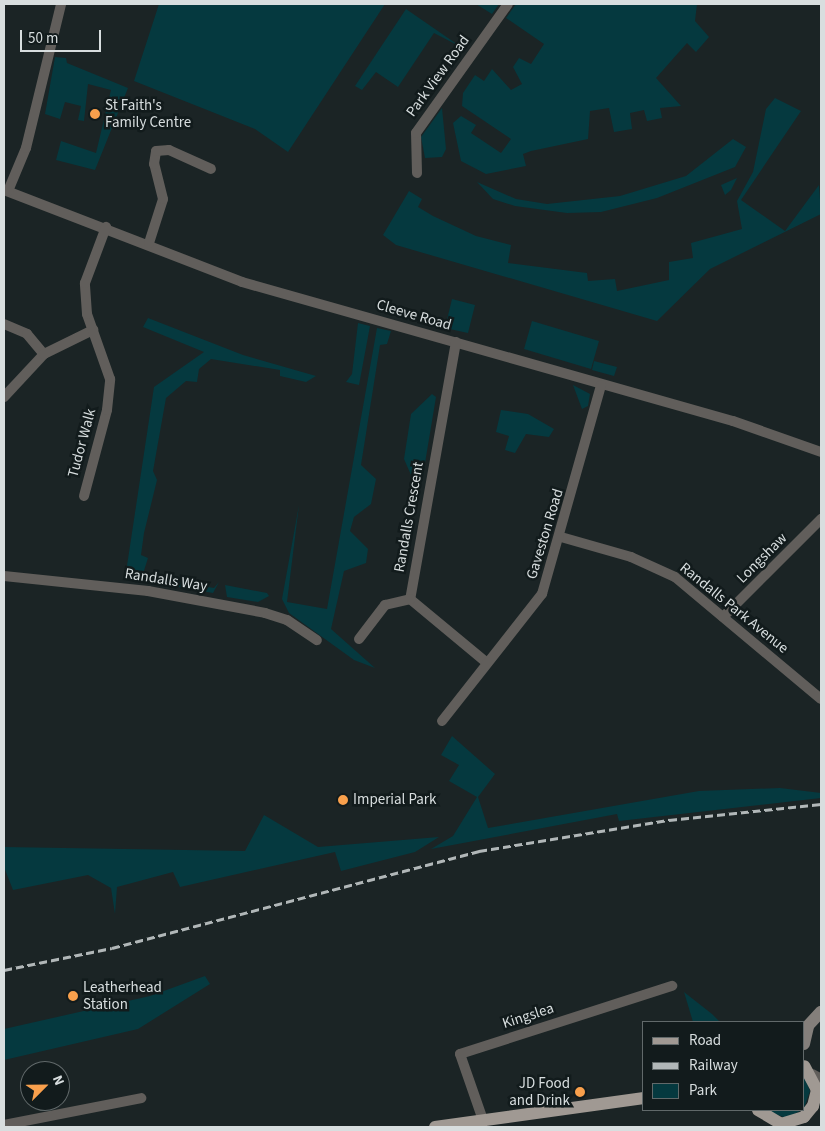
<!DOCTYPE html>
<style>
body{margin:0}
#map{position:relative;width:825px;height:1131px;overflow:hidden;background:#1b2425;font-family:"Source Sans 3",sans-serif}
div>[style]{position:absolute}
.green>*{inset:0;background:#05393f}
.minor>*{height:10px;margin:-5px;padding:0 5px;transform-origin:5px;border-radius:5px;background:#615e5b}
.tertiary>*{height:12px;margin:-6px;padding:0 6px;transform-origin:6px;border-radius:6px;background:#615e5b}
.secondary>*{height:12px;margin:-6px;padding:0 6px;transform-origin:6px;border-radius:6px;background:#847f7b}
.primary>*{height:12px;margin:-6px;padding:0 6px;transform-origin:6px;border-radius:6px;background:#a09993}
.rail>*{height:3px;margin-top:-1.5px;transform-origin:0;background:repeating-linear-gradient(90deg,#b1b7b8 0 8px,transparent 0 12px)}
.dots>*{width:14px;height:14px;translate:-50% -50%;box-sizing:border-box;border:2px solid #121b1c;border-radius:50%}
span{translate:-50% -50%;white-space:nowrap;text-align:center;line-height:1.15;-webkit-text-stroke:5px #121b1c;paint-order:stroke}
.street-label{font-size:15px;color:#d8dedf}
.poi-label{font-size:15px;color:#d8dedf}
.left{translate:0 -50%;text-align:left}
.right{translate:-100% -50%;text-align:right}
.frame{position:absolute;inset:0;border:5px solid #d8dedf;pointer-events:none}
.legend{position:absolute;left:642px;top:1021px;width:162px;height:90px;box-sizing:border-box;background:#121b1c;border:1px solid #61696a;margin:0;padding:6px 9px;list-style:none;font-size:15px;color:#d8dedf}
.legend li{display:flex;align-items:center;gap:10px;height:25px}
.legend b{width:25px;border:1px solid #61696a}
.north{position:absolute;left:20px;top:1061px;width:50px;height:50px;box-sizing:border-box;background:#121b1c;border:1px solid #61696a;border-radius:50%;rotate:67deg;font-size:14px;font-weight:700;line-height:20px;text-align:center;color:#d8dedf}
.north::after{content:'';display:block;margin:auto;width:18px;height:22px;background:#f9a04c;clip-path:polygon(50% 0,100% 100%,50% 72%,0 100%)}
.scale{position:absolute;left:20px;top:30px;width:81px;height:22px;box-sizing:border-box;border:2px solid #d8dedf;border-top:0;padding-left:6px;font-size:15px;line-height:18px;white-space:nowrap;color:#d8dedf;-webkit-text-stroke:4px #121b1c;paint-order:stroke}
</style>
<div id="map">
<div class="green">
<div style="clip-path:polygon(159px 4px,385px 4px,288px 152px,255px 129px,134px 81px)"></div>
<div style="clip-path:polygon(476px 4px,499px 4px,492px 14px)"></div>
<div style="clip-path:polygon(516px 4px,697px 4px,695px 21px,709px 37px,696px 52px,687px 43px,656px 78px,681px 106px,660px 108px,662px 118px,647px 121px,644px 110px,630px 113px,632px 129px,614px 132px,609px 108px,590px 111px,588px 139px,531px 151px,523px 154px,526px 166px,486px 174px,461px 161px,453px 123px,461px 116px,476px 125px,471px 133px,501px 153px,511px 139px,462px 106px,463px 93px,475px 75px,484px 81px,492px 69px,511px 90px,522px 84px,513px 67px,519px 58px,531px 64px,544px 44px,506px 18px)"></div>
<div style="clip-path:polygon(406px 9px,461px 47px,434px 33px,398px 87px,376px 72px,362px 90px,355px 86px)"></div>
<div style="clip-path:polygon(55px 57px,66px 58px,67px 63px,128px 88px,95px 170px,56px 160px,61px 141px,96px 153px,111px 90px,88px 84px,84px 121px,78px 120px,81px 106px,65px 102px,60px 119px,45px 114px)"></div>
<div style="clip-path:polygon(775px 98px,801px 111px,741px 200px,785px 231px,819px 185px,821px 214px,710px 269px,657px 321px,396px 245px,383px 235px,409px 191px,422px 199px,418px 207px,433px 216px,476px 236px,511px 245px,508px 263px,587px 273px,588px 281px,615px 279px,617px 291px,669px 280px,669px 262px,693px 258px,691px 243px,742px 229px,737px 201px,753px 172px,766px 109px)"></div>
<div style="clip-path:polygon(442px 108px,446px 149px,442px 157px,425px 158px,421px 137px)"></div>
<div style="clip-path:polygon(733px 139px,746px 147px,735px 167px,657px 198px,601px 212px,567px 213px,515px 206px,493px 199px,477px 182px,516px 199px,547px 204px,620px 196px,686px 176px)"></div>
<div style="clip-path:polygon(737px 178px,731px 190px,725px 195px,721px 185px)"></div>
<div style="clip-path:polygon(452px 299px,475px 305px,468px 333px,445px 328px)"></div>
<div style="clip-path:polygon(148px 318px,243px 355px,316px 376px,306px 382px,280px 376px,280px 370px,211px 359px,199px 369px,197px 382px,186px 381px,166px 398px,153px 471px,157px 480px,144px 533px,141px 555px,148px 558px,142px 577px,136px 579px,125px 579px,154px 387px,204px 352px,143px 327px)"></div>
<div style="clip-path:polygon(532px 321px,599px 341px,591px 369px,524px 349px)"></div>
<div style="clip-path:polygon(358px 323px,370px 326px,359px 385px,346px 382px,352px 374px)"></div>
<div style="clip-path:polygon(377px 328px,391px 331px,387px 344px,380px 345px,361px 465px,376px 479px,371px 504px,354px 517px,350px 531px,368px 549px,366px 563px,344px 571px,331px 629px,375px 668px,354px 660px,289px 613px,282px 599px,299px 505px,287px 602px,327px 609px)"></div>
<div style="clip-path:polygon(594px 361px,617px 367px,614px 376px,592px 370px)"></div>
<div style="clip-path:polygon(573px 385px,590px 394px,588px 406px,582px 409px)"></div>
<div style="clip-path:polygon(432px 394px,436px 397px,422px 481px,415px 484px,404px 459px,411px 414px)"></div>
<div style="clip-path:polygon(501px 410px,528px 414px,554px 429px,549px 437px,526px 434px,515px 453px,505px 450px,509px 436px,496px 432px)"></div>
<div style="clip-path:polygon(159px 579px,214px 588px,219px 582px,213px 593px,163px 584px)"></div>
<div style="clip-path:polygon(225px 585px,267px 593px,269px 596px,258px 602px,227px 597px)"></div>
<div style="clip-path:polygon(452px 736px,495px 774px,478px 797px,488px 828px,699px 791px,780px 788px,821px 793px,821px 798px,619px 821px,617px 814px,431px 849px,453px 836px,477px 797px,449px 781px,459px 765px,441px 755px)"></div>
<div style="clip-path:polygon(264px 815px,318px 847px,439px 837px,415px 852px,341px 871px,335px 852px,180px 887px,173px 872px,117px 887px,115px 914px,111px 888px,88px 875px,13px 890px,4px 867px,4px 847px,245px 851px)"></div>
<div style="clip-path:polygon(205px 976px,210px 984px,138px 1029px,4px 1060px,4px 1029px,150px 996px)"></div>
<div style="clip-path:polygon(684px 992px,712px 1014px,720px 1022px,693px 1022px)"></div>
<div style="clip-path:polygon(804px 1075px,810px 1091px,804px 1108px)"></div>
<div style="clip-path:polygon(765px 1110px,802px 1110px,786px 1118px)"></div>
</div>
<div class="minor">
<div style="left:417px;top:173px;width:40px;rotate:-91.4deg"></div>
<div style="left:416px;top:133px;width:158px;rotate:-54.5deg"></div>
<div style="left:4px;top:190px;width:255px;rotate:21.1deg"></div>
<div style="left:242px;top:282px;width:510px;rotate:15.81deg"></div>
<div style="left:733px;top:421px;width:93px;rotate:19.4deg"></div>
<div style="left:8px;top:191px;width:47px;rotate:-67.3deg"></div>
<div style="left:26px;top:148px;width:148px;rotate:-76.3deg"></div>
<div style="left:149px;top:243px;width:46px;rotate:-72.3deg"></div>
<div style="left:163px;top:199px;width:36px;rotate:-104deg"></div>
<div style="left:154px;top:164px;width:13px;rotate:-81deg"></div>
<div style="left:156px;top:151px;width:13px;rotate:-4deg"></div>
<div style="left:169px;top:150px;width:46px;rotate:24.3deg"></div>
<div style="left:4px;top:324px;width:25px;rotate:23deg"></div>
<div style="left:27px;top:334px;width:26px;rotate:50deg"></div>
<div style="left:456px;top:342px;width:261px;rotate:100.1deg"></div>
<div style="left:410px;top:599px;width:100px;rotate:39.7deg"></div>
<div style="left:4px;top:397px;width:59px;rotate:-47.1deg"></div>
<div style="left:44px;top:354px;width:55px;rotate:-26.1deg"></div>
<div style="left:84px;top:496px;width:89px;rotate:-75deg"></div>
<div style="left:107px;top:410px;width:31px;rotate:-84deg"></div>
<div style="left:110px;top:379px;width:69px;rotate:-109.5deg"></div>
<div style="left:87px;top:314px;width:31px;rotate:-94deg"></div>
<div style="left:85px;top:283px;width:60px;rotate:-69.4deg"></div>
<div style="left:561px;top:537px;width:73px;rotate:15.9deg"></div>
<div style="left:631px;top:557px;width:48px;rotate:24.4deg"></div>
<div style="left:675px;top:577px;width:190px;rotate:39.9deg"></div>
<div style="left:4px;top:576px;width:145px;rotate:5.9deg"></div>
<div style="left:148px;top:591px;width:119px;rotate:10.6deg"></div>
<div style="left:265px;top:613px;width:23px;rotate:18deg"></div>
<div style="left:287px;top:620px;width:36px;rotate:34deg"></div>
<div style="left:723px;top:617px;width:139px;rotate:-45deg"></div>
<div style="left:359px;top:639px;width:43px;rotate:-52.6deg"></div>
<div style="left:385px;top:605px;width:26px;rotate:-13deg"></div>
<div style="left:442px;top:721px;width:162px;rotate:-51.8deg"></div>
<div style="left:542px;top:594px;width:217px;rotate:-74.2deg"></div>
<div style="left:483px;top:1120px;width:70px;rotate:-109.2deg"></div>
<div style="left:460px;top:1054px;width:223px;rotate:-17.8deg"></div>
<div style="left:4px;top:1125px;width:140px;rotate:-11.1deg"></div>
</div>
<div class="tertiary">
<div style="left:812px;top:1075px;width:10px;rotate:29deg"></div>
</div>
<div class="secondary">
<div style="left:804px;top:1030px;width:25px;rotate:-47deg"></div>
<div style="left:804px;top:1044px;width:17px;rotate:-77deg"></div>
</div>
<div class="primary">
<div style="left:758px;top:1110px;width:27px;rotate:31deg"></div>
<div style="left:781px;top:1124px;width:24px;rotate:-17deg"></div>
<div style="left:804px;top:1117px;width:14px;rotate:-51deg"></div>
<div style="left:813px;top:1106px;width:16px;rotate:-76deg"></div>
<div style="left:817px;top:1090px;width:27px;rotate:-118deg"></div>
<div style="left:435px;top:1127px;width:211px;rotate:-7.9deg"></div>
</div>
<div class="rail">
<div style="left:4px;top:970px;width:110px;rotate:-11.5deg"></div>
<div style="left:112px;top:948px;width:380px;rotate:-14.8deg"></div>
<div style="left:479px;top:851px;width:193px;rotate:-9.3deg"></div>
<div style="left:669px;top:820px;width:153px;rotate:-6deg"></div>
</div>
<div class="dots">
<div style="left:95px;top:114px;background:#f9a04c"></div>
<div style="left:343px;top:800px;background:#f9a04c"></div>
<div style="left:73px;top:996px;background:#f9a04c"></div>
<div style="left:580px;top:1092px;background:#f9a04c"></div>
</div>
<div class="street-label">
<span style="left:438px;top:76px;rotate:-54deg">Park View Road</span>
<span style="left:414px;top:315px;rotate:16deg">Cleeve Road</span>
<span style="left:82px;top:443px;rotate:-75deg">Tudor Walk</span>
<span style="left:409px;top:517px;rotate:-80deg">Randalls Crescent</span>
<span style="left:545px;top:534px;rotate:-73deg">Gaveston Road</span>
<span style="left:762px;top:558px;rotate:-45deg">Longshaw</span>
<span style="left:166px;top:580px;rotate:9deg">Randalls Way</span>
<span style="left:734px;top:608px;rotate:39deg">Randalls Park Avenue</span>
<span style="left:528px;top:1016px;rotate:-18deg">Kingslea</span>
</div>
<div class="poi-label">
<span class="left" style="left:105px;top:114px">St Faith's<br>Family Centre</span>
<span class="left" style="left:353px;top:800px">Imperial Park</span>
<span class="left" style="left:83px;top:996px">Leatherhead<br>Station</span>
<span class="right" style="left:570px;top:1092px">JD Food<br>and Drink</span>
</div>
<div class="frame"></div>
<ul class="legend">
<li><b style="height:6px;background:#a09993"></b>Road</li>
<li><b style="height:6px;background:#b1b7b8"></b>Railway</li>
<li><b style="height:14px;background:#05393f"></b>Park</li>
</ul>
<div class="north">N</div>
<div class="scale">50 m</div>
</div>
